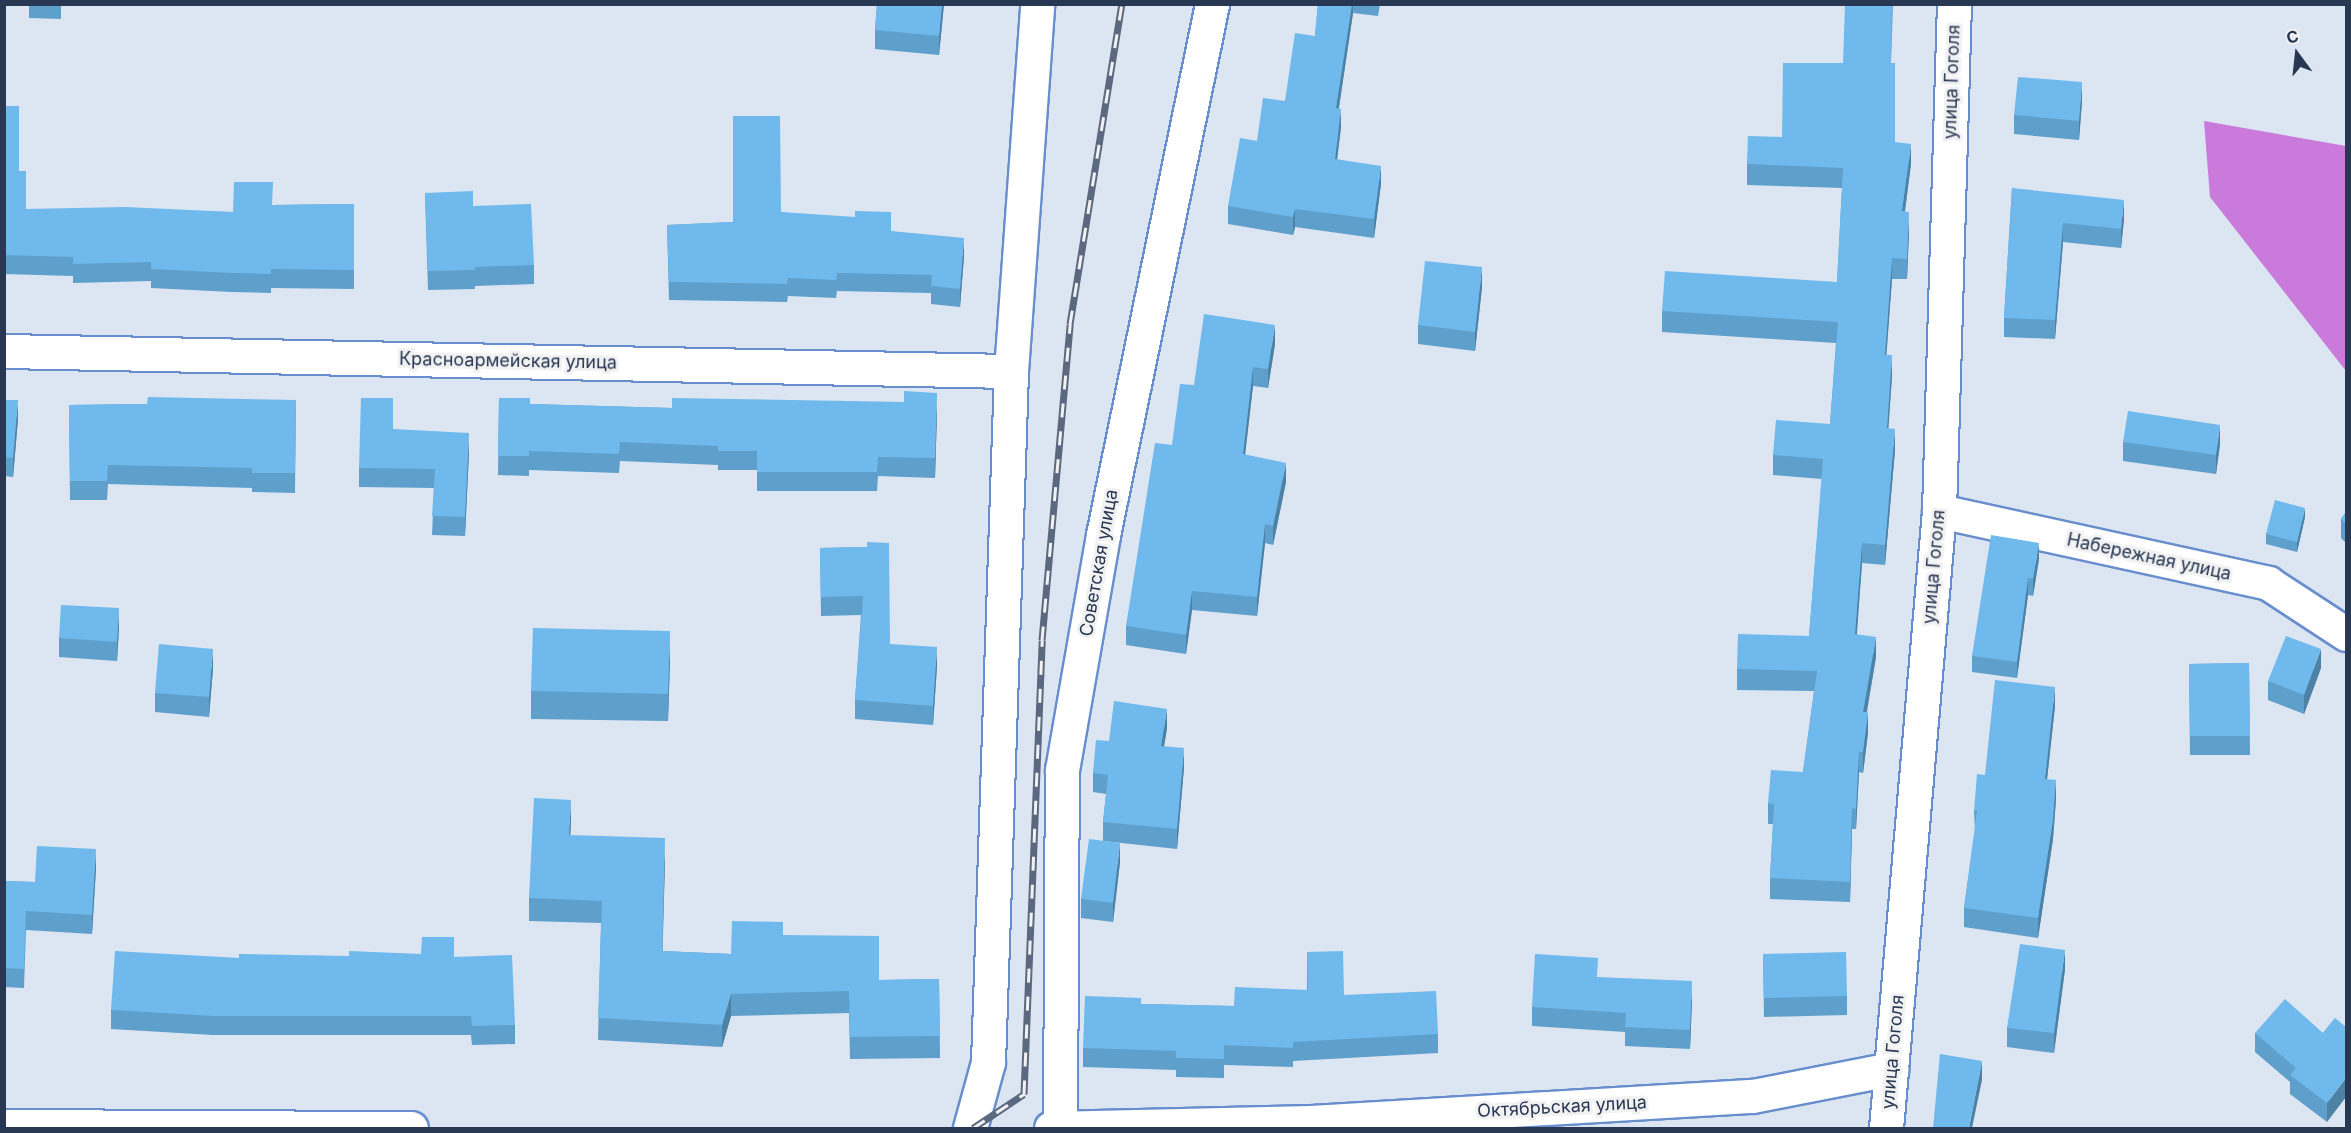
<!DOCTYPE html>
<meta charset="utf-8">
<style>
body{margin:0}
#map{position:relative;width:2351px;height:1133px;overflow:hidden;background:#dce5f2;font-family:Inter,sans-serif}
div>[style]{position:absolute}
.forest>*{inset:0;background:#c97adb}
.roads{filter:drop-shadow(2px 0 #688ecd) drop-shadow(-2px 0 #688ecd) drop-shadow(0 2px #688ecd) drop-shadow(0 -2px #688ecd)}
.minor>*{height:33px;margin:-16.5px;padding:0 16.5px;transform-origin:16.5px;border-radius:16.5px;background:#fff}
.rail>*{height:7px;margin-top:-3.5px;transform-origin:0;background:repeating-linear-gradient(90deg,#f1f1f1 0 14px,#5b6980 0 28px);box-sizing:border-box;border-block:2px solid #5b6980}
.wall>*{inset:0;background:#5f9fcb}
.shaded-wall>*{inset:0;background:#4e82a5}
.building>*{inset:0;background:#6fb9ec}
span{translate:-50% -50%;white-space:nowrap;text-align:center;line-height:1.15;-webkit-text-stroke:6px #f1f1f1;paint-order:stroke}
.street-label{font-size:18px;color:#283853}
.frame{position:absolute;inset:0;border:6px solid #283853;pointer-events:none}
.north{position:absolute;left:2267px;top:24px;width:60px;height:60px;-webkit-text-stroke:4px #f1f1f1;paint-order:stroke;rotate:345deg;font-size:16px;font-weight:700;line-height:24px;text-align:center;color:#283853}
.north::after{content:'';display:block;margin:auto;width:21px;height:27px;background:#283853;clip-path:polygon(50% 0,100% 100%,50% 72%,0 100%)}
</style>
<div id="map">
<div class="forest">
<div style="clip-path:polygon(2204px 121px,2346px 146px,2346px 371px,2210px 197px)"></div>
</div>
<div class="roads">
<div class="minor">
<div style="left:4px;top:351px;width:1007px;rotate:1.14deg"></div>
<div style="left:1939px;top:511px;width:337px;rotate:12.3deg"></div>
<div style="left:2268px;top:583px;width:93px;rotate:33.2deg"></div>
<div style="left:4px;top:1126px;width:407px;rotate:0.3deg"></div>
<div style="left:970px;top:1128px;width:68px;rotate:-74.7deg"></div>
<div style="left:988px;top:1062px;width:691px;rotate:-88.09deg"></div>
<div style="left:1011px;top:371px;width:368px;rotate:-85.9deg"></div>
<div style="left:1051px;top:1128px;width:260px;rotate:-1.3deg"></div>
<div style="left:1311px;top:1122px;width:443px;rotate:-3.4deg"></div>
<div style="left:1753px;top:1096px;width:141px;rotate:-11.1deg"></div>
<div style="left:1060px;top:1128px;width:358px;rotate:-89.7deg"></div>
<div style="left:1062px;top:770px;width:239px;rotate:-80.1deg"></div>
<div style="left:1103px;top:535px;width:542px;rotate:-78.4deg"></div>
<div style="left:1886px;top:1128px;width:619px;rotate:-85.09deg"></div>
<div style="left:1939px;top:511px;width:507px;rotate:-88.31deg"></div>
</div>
</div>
<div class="rail">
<div style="left:973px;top:1128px;width:61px;rotate:-33.7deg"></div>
<div style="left:1024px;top:1094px;width:454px;rotate:-87.7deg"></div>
<div style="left:1042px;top:640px;width:317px;rotate:-84.9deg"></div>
<div style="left:1070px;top:324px;width:324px;rotate:-80.8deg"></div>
</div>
<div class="wall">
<div style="clip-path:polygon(29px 4px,61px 4px,61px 19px,29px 18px)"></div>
<div style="clip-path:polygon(877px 4px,944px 4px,939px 55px,875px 49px,875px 30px)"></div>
<div style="clip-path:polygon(1318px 4px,1380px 4px,1378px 16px,1353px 13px,1339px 108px,1341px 127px,1337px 159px,1381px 184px,1374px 238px,1295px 227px,1293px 235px,1228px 224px,1228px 206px,1257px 141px,1285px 101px,1315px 36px)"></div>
<div style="clip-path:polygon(1893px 4px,1891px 63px,1895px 142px,1911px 164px,1905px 211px,1909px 232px,1907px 279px,1892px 279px,1886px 355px,1892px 376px,1888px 429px,1895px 450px,1885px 565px,1862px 563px,1857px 634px,1876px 657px,1867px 712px,1868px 733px,1863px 773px,1859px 772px,1856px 829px,1852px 829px,1850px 902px,1770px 899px,1770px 878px,1773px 824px,1768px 824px,1768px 803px,1803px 772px,1814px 691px,1737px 690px,1737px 669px,1809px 636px,1822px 479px,1773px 475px,1773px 455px,1830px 424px,1836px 343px,1662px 332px,1662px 311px,1837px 282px,1842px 188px,1747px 185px,1747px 164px,1782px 137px)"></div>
<div style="clip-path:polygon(2082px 101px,2079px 140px,2014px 134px,2014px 115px)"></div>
<div style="clip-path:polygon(4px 106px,26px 209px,233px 212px,273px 205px,354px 204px,354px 289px,271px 288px,271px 293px,232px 292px,151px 288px,151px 281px,73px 283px,73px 276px,4px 274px)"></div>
<div style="clip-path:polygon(2012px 188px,2124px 219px,2121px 248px,2063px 242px,2055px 339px,2004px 337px,2004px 318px)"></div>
<div style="clip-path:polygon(425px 193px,473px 206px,534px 265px,534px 284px,475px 286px,475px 289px,428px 290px)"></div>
<div style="clip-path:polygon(781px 212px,891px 231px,964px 256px,960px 307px,931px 304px,931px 293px,837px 291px,836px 298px,788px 296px,787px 302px,669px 300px,667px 225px,733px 222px)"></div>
<div style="clip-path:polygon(1482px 287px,1475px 351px,1418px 344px,1418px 325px)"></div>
<div style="clip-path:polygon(1275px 344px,1268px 388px,1253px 386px,1245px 454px,1286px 482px,1273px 545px,1265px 543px,1257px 616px,1192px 610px,1186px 654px,1126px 645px,1126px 626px,1172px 445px,1194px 385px)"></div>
<div style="clip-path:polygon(499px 398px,530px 404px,672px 408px,937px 412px,935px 478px,878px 476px,877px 491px,757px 491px,757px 470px,718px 470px,718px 465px,620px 461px,619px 473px,529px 470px,529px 476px,498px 475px)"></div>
<div style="clip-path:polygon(4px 400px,18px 419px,13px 477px,4px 476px)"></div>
<div style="clip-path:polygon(296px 400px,295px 493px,252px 492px,252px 488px,108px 484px,107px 500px,70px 500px,69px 405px,147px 404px)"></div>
<div style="clip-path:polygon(393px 429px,469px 452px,465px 536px,432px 535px,434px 488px,359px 487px,359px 468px)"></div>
<div style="clip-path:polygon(2123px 442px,2220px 444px,2216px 474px,2123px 461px)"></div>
<div style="clip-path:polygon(2346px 512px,2346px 543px,2341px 538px,2341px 519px)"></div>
<div style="clip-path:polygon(2305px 517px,2297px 552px,2266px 544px,2266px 534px)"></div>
<div style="clip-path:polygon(867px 547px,890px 644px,937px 666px,933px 725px,855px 719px,855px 700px,861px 615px,821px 616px,820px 548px)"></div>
<div style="clip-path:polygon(2039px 559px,2033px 596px,2028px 595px,2017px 678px,1972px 672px,1972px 656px)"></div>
<div style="clip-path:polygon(119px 627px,117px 661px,59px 657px,59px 638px)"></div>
<div style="clip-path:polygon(670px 659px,668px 721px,531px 719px,531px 691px)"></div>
<div style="clip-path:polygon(2249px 663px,2250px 755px,2190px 755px,2189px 664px)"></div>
<div style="clip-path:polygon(213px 668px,209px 717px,155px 712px,155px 693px)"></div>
<div style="clip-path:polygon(2321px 668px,2304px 714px,2268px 700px,2268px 681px)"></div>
<div style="clip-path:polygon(2055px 706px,2047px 779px,2056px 799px,2053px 839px,2038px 938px,1964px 927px,1964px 908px,1975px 830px,1974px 811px,1985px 775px)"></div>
<div style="clip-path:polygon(1167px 728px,1164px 746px,1184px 767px,1177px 849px,1103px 841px,1103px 822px,1106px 794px,1093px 792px,1093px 773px,1109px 741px)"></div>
<div style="clip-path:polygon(571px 822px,570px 835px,665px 860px,662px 951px,731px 954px,783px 935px,879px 980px,939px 979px,940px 1058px,850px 1059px,849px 1013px,731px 1016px,722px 1047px,598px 1040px,601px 923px,529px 921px,529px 898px)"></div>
<div style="clip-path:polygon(1120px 862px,1113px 922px,1081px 918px,1081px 899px)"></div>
<div style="clip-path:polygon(96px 868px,92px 934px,26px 930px,24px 988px,4px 987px,4px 881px,35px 882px)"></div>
<div style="clip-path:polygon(1307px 952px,1344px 995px,1438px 1034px,1438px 1053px,1293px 1061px,1293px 1067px,1224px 1065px,1224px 1078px,1176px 1077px,1176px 1070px,1083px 1067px,1083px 1048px,1141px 1004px,1234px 1006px,1307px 990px)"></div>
<div style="clip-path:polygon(1763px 954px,1847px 996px,1847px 1015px,1764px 1017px)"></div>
<div style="clip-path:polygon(454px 957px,515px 1025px,515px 1044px,472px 1045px,471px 1035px,213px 1035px,111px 1029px,111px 1010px,239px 958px)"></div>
<div style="clip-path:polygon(2065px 969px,2054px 1053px,2007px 1047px,2007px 1028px)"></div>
<div style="clip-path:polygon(1598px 977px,1692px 1000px,1690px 1049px,1625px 1046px,1625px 1032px,1532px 1026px,1532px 1007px)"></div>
<div style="clip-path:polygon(2335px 1018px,2327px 1122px,2290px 1094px,2290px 1082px,2255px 1052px,2255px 1033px,2323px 1033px)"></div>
</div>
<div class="shaded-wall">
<div style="clip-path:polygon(942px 4px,944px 4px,939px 55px,939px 36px)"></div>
<div style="clip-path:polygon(1352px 4px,1353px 4px,1353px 13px,1336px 126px,1336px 108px)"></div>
<div style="clip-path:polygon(2082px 82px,2082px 101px,2079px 140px,2079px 121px)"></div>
<div style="clip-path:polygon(1341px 109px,1341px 127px,1335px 177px,1335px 159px)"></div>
<div style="clip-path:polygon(1911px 144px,1911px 164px,1902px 232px,1902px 211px)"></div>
<div style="clip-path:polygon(1381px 166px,1381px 184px,1374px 238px,1374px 219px)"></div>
<div style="clip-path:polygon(2124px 200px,2124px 219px,2121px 248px,2121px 229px)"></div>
<div style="clip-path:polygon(1295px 209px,1295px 227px,1293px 235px,1293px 217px)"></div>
<div style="clip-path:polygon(1909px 212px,1909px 232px,1907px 279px,1907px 259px)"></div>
<div style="clip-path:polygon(2063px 223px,2063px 242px,2055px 339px,2055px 320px)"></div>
<div style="clip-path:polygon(964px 238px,964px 256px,960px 307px,960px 289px)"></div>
<div style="clip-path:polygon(1892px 258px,1892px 279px,1885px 375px,1885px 355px)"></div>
<div style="clip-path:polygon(1482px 267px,1482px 287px,1475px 351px,1475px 332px)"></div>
<div style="clip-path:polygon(1275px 325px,1275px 344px,1268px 388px,1268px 369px)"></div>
<div style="clip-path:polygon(1892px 355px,1892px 376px,1887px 449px,1887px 428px)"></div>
<div style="clip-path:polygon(1253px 367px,1253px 386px,1243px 473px,1243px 454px)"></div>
<div style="clip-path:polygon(937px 393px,937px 412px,935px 478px,935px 458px)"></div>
<div style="clip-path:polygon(18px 400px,18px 419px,13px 477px,13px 458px)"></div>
<div style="clip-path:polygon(2220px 425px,2220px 444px,2216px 474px,2216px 455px)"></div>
<div style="clip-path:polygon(1895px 429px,1895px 450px,1885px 565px,1885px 545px)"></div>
<div style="clip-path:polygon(469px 433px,469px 452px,465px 536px,465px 517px)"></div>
<div style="clip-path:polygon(1286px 463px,1286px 482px,1273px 545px,1273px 526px)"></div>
<div style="clip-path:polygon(2305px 508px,2305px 517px,2297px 552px,2297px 542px)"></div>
<div style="clip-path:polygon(1265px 524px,1265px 543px,1257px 616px,1257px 597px)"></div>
<div style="clip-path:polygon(1862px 543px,1862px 563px,1855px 654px,1855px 634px)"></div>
<div style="clip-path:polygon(2039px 543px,2039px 559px,2033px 596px,2033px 579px)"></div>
<div style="clip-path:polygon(2028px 578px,2028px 595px,2017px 678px,2017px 662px)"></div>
<div style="clip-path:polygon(1192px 591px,1192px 610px,1186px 654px,1186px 635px)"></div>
<div style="clip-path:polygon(119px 608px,119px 627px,117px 661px,117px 642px)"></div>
<div style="clip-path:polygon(670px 631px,670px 659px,668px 721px,668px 694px)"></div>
<div style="clip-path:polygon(1876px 637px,1876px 657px,1863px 732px,1863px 712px)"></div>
<div style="clip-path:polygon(937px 647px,937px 666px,933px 725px,933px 706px)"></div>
<div style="clip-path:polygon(213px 649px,213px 668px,209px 717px,209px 697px)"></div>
<div style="clip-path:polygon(2321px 649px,2321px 668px,2304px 714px,2304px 695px)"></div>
<div style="clip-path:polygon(2055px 687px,2055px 706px,2045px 798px,2045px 779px)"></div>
<div style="clip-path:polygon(1167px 709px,1167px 728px,1161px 765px,1161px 746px)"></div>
<div style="clip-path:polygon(1868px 712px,1868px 733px,1863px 773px,1863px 752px)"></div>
<div style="clip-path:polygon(1184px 748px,1184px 767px,1177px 849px,1177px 829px)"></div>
<div style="clip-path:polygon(1859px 752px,1859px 772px,1856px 829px,1856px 809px)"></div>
<div style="clip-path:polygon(2056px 780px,2056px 799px,2053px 839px,2038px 938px,2038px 918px)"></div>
<div style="clip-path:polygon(571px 800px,571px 822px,569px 857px,569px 835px)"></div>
<div style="clip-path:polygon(1852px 808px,1852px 829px,1850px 902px,1850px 882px)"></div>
<div style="clip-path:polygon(665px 838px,665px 860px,662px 973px,662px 951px)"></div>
<div style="clip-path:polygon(1120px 843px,1120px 862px,1113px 922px,1113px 903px)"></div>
<div style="clip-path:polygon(96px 849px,96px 868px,92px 934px,92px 915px)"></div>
<div style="clip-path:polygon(2065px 950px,2065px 969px,2054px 1053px,2054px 1033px)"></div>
<div style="clip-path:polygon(1692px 981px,1692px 1000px,1690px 1049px,1690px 1030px)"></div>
<div style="clip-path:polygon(731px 994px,731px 1016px,722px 1047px,722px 1025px)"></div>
<div style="clip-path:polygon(1982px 1061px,1982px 1080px,1972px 1128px,1969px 1128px)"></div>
<div style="clip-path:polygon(2346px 1078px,2346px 1097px,2327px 1122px,2327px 1103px)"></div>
</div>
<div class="building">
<div style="clip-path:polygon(877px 4px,942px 4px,939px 36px,875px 30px)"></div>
<div style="clip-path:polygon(1318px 4px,1352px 4px,1336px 108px,1341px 109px,1335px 159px,1381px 166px,1374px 219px,1295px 209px,1293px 217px,1228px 206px,1240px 138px,1257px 141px,1263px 98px,1285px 101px,1295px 33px,1315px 36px)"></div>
<div style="clip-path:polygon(1845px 4px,1892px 4px,1891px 63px,1895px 63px,1895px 142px,1911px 144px,1902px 211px,1909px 212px,1907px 259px,1892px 258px,1885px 355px,1892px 355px,1887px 428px,1895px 429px,1885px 545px,1862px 543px,1855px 634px,1876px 637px,1863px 712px,1868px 712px,1863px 752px,1859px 752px,1856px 809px,1852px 808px,1850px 882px,1770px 878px,1774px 804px,1768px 803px,1771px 770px,1803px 772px,1817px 671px,1737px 669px,1738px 634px,1809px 636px,1823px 459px,1773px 455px,1776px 420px,1830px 424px,1838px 322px,1662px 311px,1665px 271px,1837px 282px,1843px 168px,1747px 164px,1748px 136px,1782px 137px,1783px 63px,1843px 63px)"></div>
<div style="clip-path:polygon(2018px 77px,2082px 82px,2079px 121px,2014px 115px)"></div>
<div style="clip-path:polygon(4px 106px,19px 106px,19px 171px,26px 171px,26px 209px,125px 207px,233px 212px,234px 182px,273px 182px,272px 205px,354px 204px,354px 270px,271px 269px,271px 274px,232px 273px,151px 269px,151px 262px,73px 264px,73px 257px,4px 255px)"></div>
<div style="clip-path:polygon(733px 116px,780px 116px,781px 212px,855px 217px,855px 211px,891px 212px,891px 231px,964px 238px,960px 289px,931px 286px,932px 275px,837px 273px,836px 280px,788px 278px,787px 284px,669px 282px,667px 225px,733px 222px)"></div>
<div style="clip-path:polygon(2012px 188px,2124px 200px,2121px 229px,2063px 223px,2055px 320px,2004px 318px)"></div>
<div style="clip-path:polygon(473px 191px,473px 206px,531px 204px,534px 265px,475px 267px,475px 270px,428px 271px,425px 193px)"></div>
<div style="clip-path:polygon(1425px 261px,1482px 267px,1475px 332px,1418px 325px)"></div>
<div style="clip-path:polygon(1204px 314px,1275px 325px,1268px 369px,1253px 367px,1243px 454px,1286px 463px,1273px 526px,1265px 524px,1257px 597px,1192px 591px,1186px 635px,1126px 626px,1155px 443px,1172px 445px,1180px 384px,1194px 385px)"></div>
<div style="clip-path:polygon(904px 391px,937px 393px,935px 458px,878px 457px,877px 472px,757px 472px,757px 451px,718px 451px,718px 446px,620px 442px,619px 454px,529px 451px,529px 456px,498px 456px,499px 398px,530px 398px,530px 404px,672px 408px,672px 398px,904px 402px)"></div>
<div style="clip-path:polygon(148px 397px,296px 400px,295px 473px,252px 473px,252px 468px,108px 465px,107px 481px,70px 481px,69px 405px,147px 404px)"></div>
<div style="clip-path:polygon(361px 398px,393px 398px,393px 429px,469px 433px,465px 517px,432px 516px,435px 469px,359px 468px)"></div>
<div style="clip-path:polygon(4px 400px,18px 400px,13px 458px,4px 457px)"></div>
<div style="clip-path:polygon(2128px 411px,2220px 425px,2216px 455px,2123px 442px)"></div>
<div style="clip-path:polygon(2275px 500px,2305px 508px,2297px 542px,2266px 534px)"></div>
<div style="clip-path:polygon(2346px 512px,2346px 524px,2341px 519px)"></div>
<div style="clip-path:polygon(1991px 535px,2039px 543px,2033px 579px,2028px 578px,2017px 662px,1972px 656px)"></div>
<div style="clip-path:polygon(867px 542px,889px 543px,890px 644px,937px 647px,933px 706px,855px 700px,863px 596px,821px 597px,820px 548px,867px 547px)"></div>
<div style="clip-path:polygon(61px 605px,119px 608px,117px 642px,59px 638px)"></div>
<div style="clip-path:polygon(533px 628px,670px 631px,668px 694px,531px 691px)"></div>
<div style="clip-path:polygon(2286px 636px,2321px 649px,2304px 695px,2268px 681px)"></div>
<div style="clip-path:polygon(159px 644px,213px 649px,209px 697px,155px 693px)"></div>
<div style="clip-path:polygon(2249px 663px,2250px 736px,2190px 736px,2189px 664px)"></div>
<div style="clip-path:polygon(1995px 680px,2055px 687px,2045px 779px,2056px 780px,2053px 820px,2038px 918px,1964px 908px,1977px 811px,1974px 811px,1977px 774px,1985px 775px)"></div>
<div style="clip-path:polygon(1114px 701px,1167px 709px,1161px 746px,1184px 748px,1177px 829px,1103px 822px,1108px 775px,1093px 773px,1096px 740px,1109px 741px)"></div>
<div style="clip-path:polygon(534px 798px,571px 800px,569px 835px,665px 838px,662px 951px,731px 954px,732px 921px,783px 922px,783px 935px,879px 936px,879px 980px,939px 979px,940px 1036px,850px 1037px,849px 991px,731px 994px,722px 1025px,598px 1018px,602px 901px,529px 898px)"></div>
<div style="clip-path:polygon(1089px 839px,1120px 843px,1113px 903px,1081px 899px)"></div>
<div style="clip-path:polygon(37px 846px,96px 849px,92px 915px,26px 911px,24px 969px,4px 968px,4px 881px,35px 882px)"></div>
<div style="clip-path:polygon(422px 937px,454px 937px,454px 957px,512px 955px,515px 1025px,472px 1026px,471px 1016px,213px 1016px,111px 1010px,115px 951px,239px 958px,239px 954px,349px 956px,349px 951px,421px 954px)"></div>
<div style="clip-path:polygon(2020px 944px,2065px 950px,2054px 1033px,2007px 1028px)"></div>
<div style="clip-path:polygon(1343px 951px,1344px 995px,1436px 991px,1438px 1034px,1293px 1042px,1293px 1048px,1224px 1045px,1224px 1059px,1176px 1058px,1176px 1051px,1083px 1048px,1085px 996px,1141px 998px,1141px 1004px,1234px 1006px,1235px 987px,1308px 990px,1307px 952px)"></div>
<div style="clip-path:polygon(1846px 952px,1847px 996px,1764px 998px,1763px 954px)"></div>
<div style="clip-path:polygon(1535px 954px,1598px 958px,1597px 977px,1692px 981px,1690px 1030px,1625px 1027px,1626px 1013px,1532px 1007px)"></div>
<div style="clip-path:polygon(2285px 999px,2323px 1033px,2335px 1018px,2346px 1027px,2346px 1078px,2327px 1103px,2290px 1075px,2296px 1068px,2255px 1033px)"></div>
<div style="clip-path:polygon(1940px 1054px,1982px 1061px,1969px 1128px,1933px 1128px)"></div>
</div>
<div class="street-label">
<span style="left:1952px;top:82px;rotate:-88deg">улица Гоголя</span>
<span style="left:508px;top:361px;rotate:1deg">Красноармейская улица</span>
<span style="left:2149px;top:557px;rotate:12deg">Набережная улица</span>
<span style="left:1099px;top:563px;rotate:-80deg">Советская улица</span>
<span style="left:1934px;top:567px;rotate:-85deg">улица Гоголя</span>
<span style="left:1893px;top:1052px;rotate:-85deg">улица Гоголя</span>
<span style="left:1562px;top:1107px;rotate:-3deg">Октябрьская улица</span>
</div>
<div class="frame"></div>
<div class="north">С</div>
</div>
